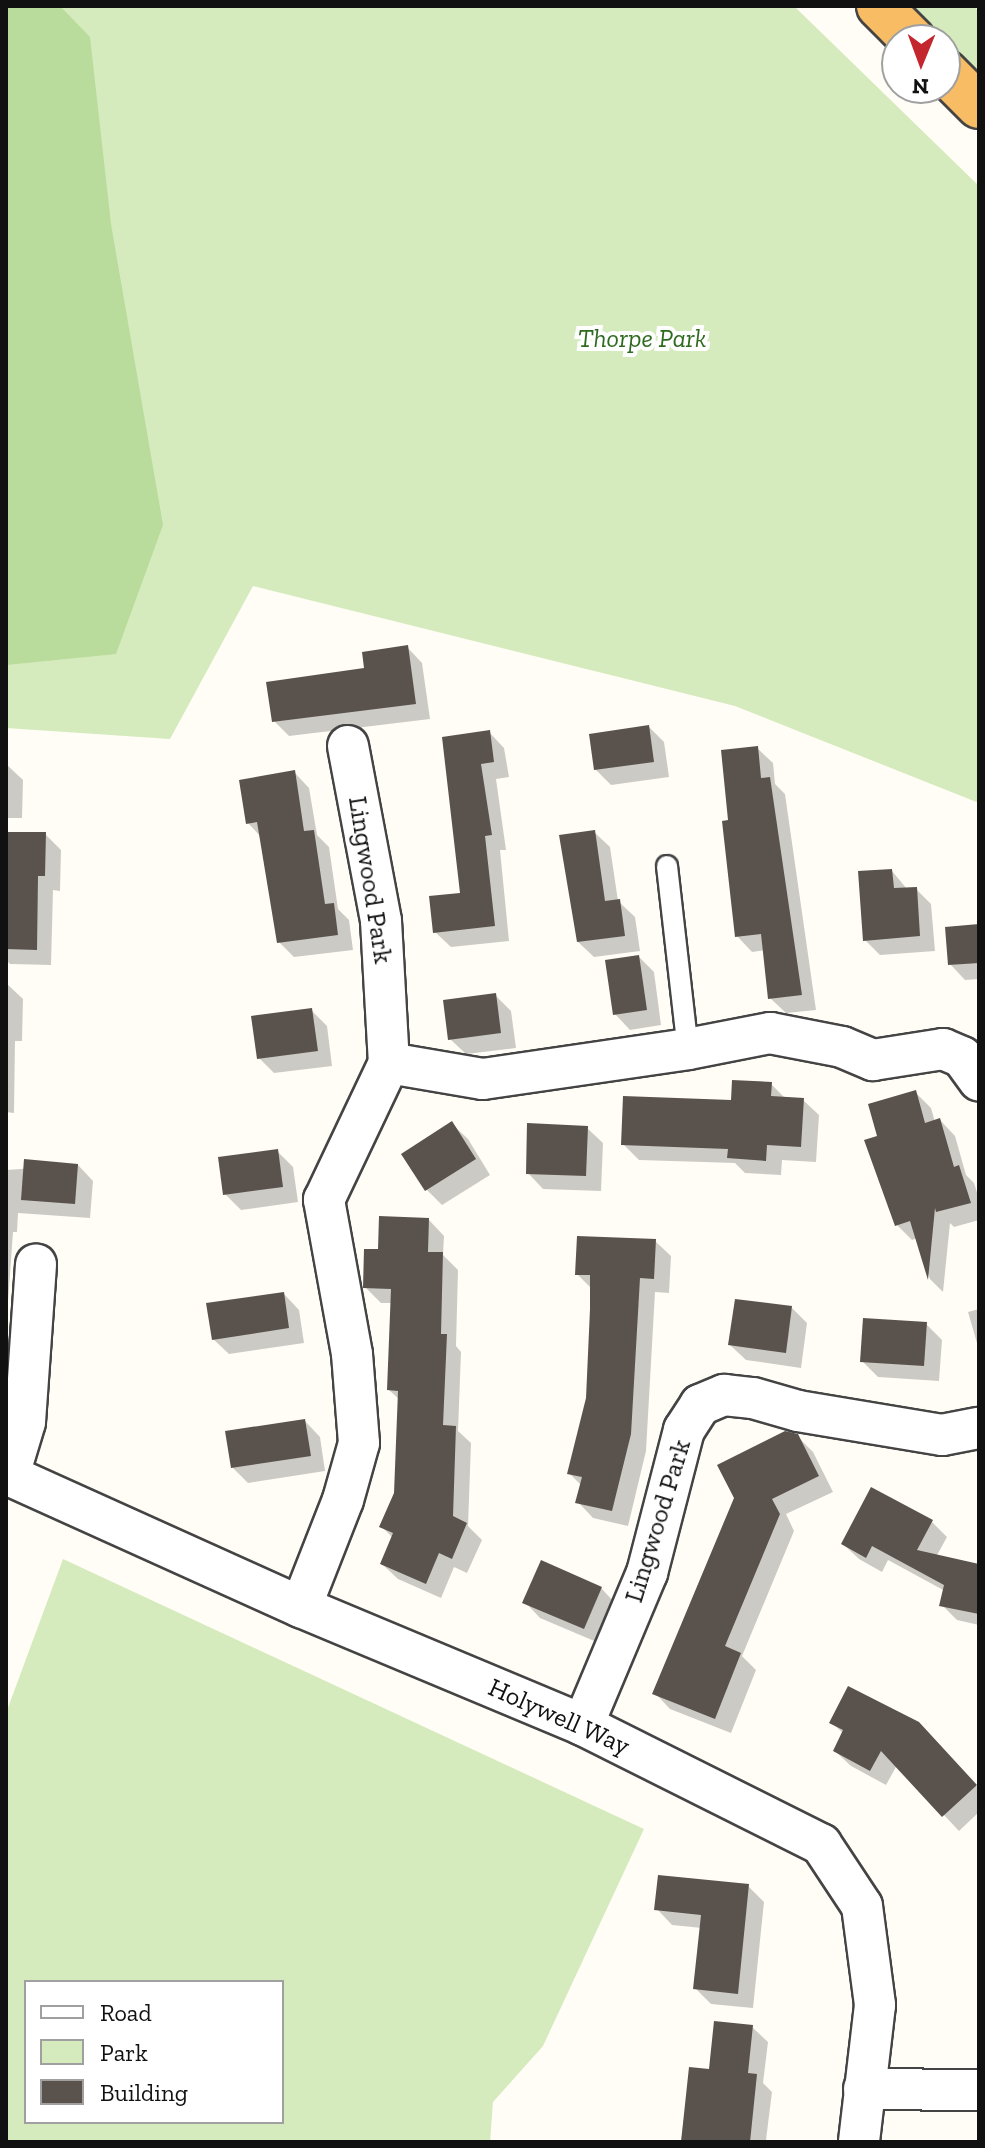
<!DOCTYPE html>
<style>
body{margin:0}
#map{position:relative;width:985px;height:2148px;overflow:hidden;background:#fffdf5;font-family:"Zilla Slab",serif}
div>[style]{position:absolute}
.green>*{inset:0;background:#d5ebbd}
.forest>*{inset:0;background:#b9dc9c}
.shadow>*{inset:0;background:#0003}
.building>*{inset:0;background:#5a524d}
.roads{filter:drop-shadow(2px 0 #444) drop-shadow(-2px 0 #444) drop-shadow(0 2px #444) drop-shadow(0 -2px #444)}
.service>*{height:20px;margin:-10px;padding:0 10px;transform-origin:10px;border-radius:10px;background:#fff}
.minor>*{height:40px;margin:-20px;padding:0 20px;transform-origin:20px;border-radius:20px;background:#fff}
.trunk>*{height:44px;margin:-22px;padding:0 22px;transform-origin:22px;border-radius:22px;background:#f7bc64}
span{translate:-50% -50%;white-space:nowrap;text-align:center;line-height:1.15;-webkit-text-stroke:8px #fff;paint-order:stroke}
.park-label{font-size:26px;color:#2f6b1f;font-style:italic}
.street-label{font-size:26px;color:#111}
.frame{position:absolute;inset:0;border:8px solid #111;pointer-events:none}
.legend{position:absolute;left:24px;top:1980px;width:260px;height:144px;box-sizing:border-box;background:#fff;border:2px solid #a0a0a0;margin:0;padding:10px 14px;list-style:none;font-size:24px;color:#111}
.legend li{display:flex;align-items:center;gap:16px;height:40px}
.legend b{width:40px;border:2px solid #a0a0a0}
.north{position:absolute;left:881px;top:24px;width:80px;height:80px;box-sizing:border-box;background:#fff;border:2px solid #a0a0a0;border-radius:50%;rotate:181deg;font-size:22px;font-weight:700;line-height:32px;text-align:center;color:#111}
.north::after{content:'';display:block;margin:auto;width:28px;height:36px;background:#c4262e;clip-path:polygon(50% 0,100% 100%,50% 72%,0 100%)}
</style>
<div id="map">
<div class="green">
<div style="clip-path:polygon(6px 6px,794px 6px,979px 186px,979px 803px,735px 706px,253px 586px,170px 739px,6px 728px)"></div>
<div style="clip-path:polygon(892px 6px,974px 6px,979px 12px,979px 89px,945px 57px,945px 40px,928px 40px)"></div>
<div style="clip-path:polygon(evenodd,63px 1559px,644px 1829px,543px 2046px,493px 2102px,490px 2142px,6px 2142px,6px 1713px,63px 1559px,26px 1982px,282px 1982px,282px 2122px,26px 2122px,26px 1982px)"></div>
</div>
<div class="forest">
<div style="clip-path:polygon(6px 6px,60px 6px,90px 37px,111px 224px,163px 525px,116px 654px,6px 665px)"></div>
</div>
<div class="shadow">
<div style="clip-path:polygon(407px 647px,422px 663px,430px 719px,289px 736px,274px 721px)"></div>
<div style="clip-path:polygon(649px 727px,664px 742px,669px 777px,611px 785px,595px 769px)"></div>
<div style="clip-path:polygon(489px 732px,504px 748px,509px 777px,496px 779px,506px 850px,500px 850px,509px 941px,451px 947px,435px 932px,463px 895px,444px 738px)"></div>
<div style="clip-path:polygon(757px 748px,773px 763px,775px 784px,785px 794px,816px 1010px,786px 1013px,770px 998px,765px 950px,752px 952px,737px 936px)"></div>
<div style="clip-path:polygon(6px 764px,23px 780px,22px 818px,6px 818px)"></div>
<div style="clip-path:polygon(294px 772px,309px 788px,317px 835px,329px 847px,338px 909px,349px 920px,353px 950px,294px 957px,279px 942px,261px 837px,248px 823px)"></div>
<div style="clip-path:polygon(594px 832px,610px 847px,618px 901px,635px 917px,640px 951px,594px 957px,578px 942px)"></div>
<div style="clip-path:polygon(6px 834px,45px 834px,61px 850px,60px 891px,53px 890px,51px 965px,10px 964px,6px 960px)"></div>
<div style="clip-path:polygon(892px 871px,907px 889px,916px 889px,931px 904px,935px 951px,880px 955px,865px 940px)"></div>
<div style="clip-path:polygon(979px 926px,979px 979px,965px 980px,950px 964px)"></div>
<div style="clip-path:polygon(639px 957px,654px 972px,661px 1025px,630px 1030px,615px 1014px)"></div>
<div style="clip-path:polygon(6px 983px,23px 999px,22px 1041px,15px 1041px,14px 1113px,6px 1112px)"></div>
<div style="clip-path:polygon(495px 995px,511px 1011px,516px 1048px,466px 1054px,450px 1039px)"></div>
<div style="clip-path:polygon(311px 1010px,327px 1026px,332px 1066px,274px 1073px,259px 1058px)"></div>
<div style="clip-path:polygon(771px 1084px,786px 1099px,803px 1100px,819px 1115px,816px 1162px,782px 1160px,781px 1175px,745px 1173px,735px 1163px,639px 1160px,623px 1144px,733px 1102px)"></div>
<div style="clip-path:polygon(916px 1093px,931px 1108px,935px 1122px,940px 1120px,955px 1136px,966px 1175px,974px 1183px,979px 1199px,979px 1220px,954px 1227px,950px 1223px,943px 1292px,930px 1279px,917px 1238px,912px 1240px,897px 1225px,880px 1137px)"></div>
<div style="clip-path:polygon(452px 1124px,468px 1139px,490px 1175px,442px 1205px,427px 1190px,404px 1155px)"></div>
<div style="clip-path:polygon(587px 1128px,603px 1143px,601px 1191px,543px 1189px,528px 1173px)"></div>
<div style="clip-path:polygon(277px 1151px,293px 1167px,298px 1202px,241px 1210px,225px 1194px)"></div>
<div style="clip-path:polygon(78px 1165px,93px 1181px,90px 1218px,18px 1213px,17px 1232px,13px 1232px,6px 1330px,6px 1170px)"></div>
<div style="clip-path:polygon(429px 1220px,444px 1236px,443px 1255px,458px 1270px,456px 1346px,461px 1352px,458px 1431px,471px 1443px,468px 1526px,482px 1540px,467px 1573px,454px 1567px,441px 1598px,398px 1579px,382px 1564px,393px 1538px,382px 1527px,396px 1493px,400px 1400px,389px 1390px,392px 1303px,381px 1303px,365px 1287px,380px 1251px)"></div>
<div style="clip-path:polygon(655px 1241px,671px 1256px,669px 1293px,655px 1292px,646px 1451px,628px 1526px,593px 1518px,578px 1502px,582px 1486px,569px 1473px,588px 1398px,592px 1289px,577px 1274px)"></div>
<div style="clip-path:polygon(284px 1294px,299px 1310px,304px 1343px,229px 1354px,213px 1339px)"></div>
<div style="clip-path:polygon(792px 1308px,807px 1323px,801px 1368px,746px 1360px,730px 1345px)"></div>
<div style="clip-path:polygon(979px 1309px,979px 1350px,968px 1312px)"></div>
<div style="clip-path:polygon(926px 1324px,942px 1340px,939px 1381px,878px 1377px,862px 1361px)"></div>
<div style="clip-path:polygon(305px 1421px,320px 1437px,325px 1471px,248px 1483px,232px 1467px)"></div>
<div style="clip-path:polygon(797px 1436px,813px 1452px,833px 1492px,786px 1514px,794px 1531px,742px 1656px,756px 1670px,731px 1733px,670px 1709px,655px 1693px)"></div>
<div style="clip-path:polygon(932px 1522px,947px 1537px,936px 1557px,979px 1566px,979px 1625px,957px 1620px,942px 1605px,945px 1591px,888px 1560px,882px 1572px,859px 1559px,843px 1544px)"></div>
<div style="clip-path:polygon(601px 1588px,616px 1604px,599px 1643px,540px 1618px,525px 1602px)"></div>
<div style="clip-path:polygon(831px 1722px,934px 1740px,979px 1789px,979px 1812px,959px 1831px,897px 1765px,886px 1785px,851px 1766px,835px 1751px,844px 1734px)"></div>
<div style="clip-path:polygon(748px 1886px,764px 1902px,753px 2008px,711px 2004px,695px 1988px,702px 1928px,672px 1925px,657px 1909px)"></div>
<div style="clip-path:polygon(752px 2027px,768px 2042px,763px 2083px,772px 2092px,766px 2140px,681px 2142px,690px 2069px,711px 2071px)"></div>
</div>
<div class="building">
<div style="clip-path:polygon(408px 645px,416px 704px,272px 722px,266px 682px,364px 668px,362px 652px)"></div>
<div style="clip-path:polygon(649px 725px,654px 762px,594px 770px,589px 734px)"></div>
<div style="clip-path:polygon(490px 730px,494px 762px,481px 764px,492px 835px,485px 836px,495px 926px,433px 933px,429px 896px,460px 893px,442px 737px)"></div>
<div style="clip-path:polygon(758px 746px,761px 778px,770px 777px,802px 995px,768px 999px,761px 934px,735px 937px,722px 821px,728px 820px,721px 750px)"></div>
<div style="clip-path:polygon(295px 770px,304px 831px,314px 830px,325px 904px,334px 903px,338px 935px,277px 943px,257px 822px,246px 824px,239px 780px)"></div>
<div style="clip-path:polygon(595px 830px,605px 901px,620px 899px,625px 936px,577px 942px,559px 835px)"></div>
<div style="clip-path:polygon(6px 832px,46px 832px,45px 876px,38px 876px,37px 950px,6px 949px)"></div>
<div style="clip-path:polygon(892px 869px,894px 888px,917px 887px,920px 936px,863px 941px,858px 871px)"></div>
<div style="clip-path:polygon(979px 924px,979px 963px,948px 965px,945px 927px)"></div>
<div style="clip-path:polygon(639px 955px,647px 1010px,613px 1015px,605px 960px)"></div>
<div style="clip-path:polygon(496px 993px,501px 1033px,448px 1040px,443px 1000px)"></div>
<div style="clip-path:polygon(312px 1008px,318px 1051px,257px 1059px,251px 1016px)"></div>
<div style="clip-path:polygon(732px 1080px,772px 1082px,771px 1096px,804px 1098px,801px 1147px,767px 1145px,766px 1161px,727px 1158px,728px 1149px,621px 1145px,623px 1096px,731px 1100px)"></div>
<div style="clip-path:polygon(916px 1090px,925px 1123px,940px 1118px,954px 1167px,959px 1165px,971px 1203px,936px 1212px,935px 1208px,928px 1280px,910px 1221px,895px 1226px,864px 1140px,877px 1136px,868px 1104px)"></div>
<div style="clip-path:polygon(452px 1121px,476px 1159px,425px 1191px,401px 1154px)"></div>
<div style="clip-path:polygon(527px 1123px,588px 1126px,586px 1176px,526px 1174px)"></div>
<div style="clip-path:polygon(278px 1149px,283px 1187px,223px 1195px,218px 1157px)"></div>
<div style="clip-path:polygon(24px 1159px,78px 1164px,75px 1204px,21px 1200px)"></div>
<div style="clip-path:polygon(379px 1216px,429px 1218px,428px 1252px,443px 1252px,441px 1334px,447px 1334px,443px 1425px,456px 1426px,453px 1516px,467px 1523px,452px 1559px,439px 1553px,426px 1584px,380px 1564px,393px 1533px,379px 1527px,394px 1493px,398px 1391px,387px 1390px,391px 1289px,363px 1288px,364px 1249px,378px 1249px)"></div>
<div style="clip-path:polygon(577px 1236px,656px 1239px,654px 1279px,640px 1278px,631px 1434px,612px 1511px,575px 1503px,582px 1477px,567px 1474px,586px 1398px,590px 1309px,590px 1275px,575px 1275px)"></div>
<div style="clip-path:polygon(284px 1292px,289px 1328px,212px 1340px,206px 1303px)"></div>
<div style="clip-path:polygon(735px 1299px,792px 1306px,786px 1353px,728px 1345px)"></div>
<div style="clip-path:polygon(863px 1318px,927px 1322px,924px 1366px,860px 1362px)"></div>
<div style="clip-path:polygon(305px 1419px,311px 1456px,231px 1468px,225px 1431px)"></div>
<div style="clip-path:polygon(785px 1431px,798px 1434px,819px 1476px,772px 1499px,780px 1514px,725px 1646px,741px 1653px,715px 1719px,652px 1694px,734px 1498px,717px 1465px)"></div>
<div style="clip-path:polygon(871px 1487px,933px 1520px,917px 1550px,979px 1564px,979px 1614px,939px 1606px,944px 1585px,872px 1546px,866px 1558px,841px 1544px)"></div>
<div style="clip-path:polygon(541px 1560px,602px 1587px,584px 1629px,522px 1603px)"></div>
<div style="clip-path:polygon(848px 1686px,919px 1722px,977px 1785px,942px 1817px,881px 1751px,870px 1771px,833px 1751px,843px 1730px,829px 1723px)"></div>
<div style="clip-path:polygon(658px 1875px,749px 1884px,738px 1994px,693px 1989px,701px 1915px,654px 1910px)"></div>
<div style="clip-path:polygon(714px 2021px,753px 2025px,748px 2073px,757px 2074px,750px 2142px,681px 2142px,689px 2067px,709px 2069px)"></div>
</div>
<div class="roads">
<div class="service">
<div style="left:667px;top:866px;width:184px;rotate:83.5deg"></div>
</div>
<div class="minor">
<div style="left:348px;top:746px;width:178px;rotate:79.3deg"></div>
<div style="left:381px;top:921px;width:142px;rotate:86.8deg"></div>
<div style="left:6px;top:1474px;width:324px;rotate:24.3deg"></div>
<div style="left:301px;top:1607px;width:306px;rotate:22.7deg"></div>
<div style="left:583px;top:1725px;width:266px;rotate:26.6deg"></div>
<div style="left:821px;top:1844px;width:74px;rotate:56.5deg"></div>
<div style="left:862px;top:1906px;width:100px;rotate:82.5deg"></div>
<div style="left:875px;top:2005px;width:138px;rotate:96.7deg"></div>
<div style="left:9px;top:1475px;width:55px;rotate:-73.2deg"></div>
<div style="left:25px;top:1422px;width:158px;rotate:-86deg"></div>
<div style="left:301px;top:1607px;width:115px;rotate:-68.6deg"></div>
<div style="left:343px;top:1500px;width:59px;rotate:-74.3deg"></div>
<div style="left:359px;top:1443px;width:89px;rotate:-94.5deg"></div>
<div style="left:352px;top:1354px;width:157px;rotate:-100.3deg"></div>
<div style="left:324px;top:1200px;width:152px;rotate:-64.6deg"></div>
<div style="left:389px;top:1063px;width:95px;rotate:9.7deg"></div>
<div style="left:483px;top:1079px;width:207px;rotate:-8.3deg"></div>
<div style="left:688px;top:1049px;width:84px;rotate:-11deg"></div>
<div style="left:770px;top:1033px;width:73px;rotate:11deg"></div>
<div style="left:842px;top:1047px;width:34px;rotate:23deg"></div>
<div style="left:873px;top:1060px;width:71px;rotate:-8.9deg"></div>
<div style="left:943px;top:1049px;width:21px;rotate:23deg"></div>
<div style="left:962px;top:1057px;width:29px;rotate:54deg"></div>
<div style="left:583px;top:1725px;width:165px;rotate:-67.2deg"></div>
<div style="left:647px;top:1573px;width:148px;rotate:-75.5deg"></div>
<div style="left:684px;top:1430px;width:30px;rotate:-57deg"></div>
<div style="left:700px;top:1405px;width:26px;rotate:-23deg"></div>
<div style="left:724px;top:1395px;width:29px;rotate:6deg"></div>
<div style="left:753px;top:1398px;width:47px;rotate:16.1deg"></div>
<div style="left:798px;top:1411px;width:146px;rotate:9.5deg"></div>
<div style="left:942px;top:1435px;width:38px;rotate:-11deg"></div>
<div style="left:864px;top:2089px;width:115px;rotate:0.5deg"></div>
</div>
<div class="trunk">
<div style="left:879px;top:6px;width:48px;rotate:45deg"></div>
<div style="left:945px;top:72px;width:48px;rotate:45deg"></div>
</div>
</div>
<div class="park-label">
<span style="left:642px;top:339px">Thorpe Park</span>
</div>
<div class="street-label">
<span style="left:370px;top:880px;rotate:81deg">Lingwood Park</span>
<span style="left:658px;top:1521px;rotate:-73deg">Lingwood Park</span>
<span style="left:559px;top:1717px;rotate:24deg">Holywell Way</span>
</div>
<div class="frame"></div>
<ul class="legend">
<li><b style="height:10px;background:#fff"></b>Road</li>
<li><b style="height:22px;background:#d5ebbd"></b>Park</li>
<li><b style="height:22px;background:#5a524d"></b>Building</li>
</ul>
<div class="north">N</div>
</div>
